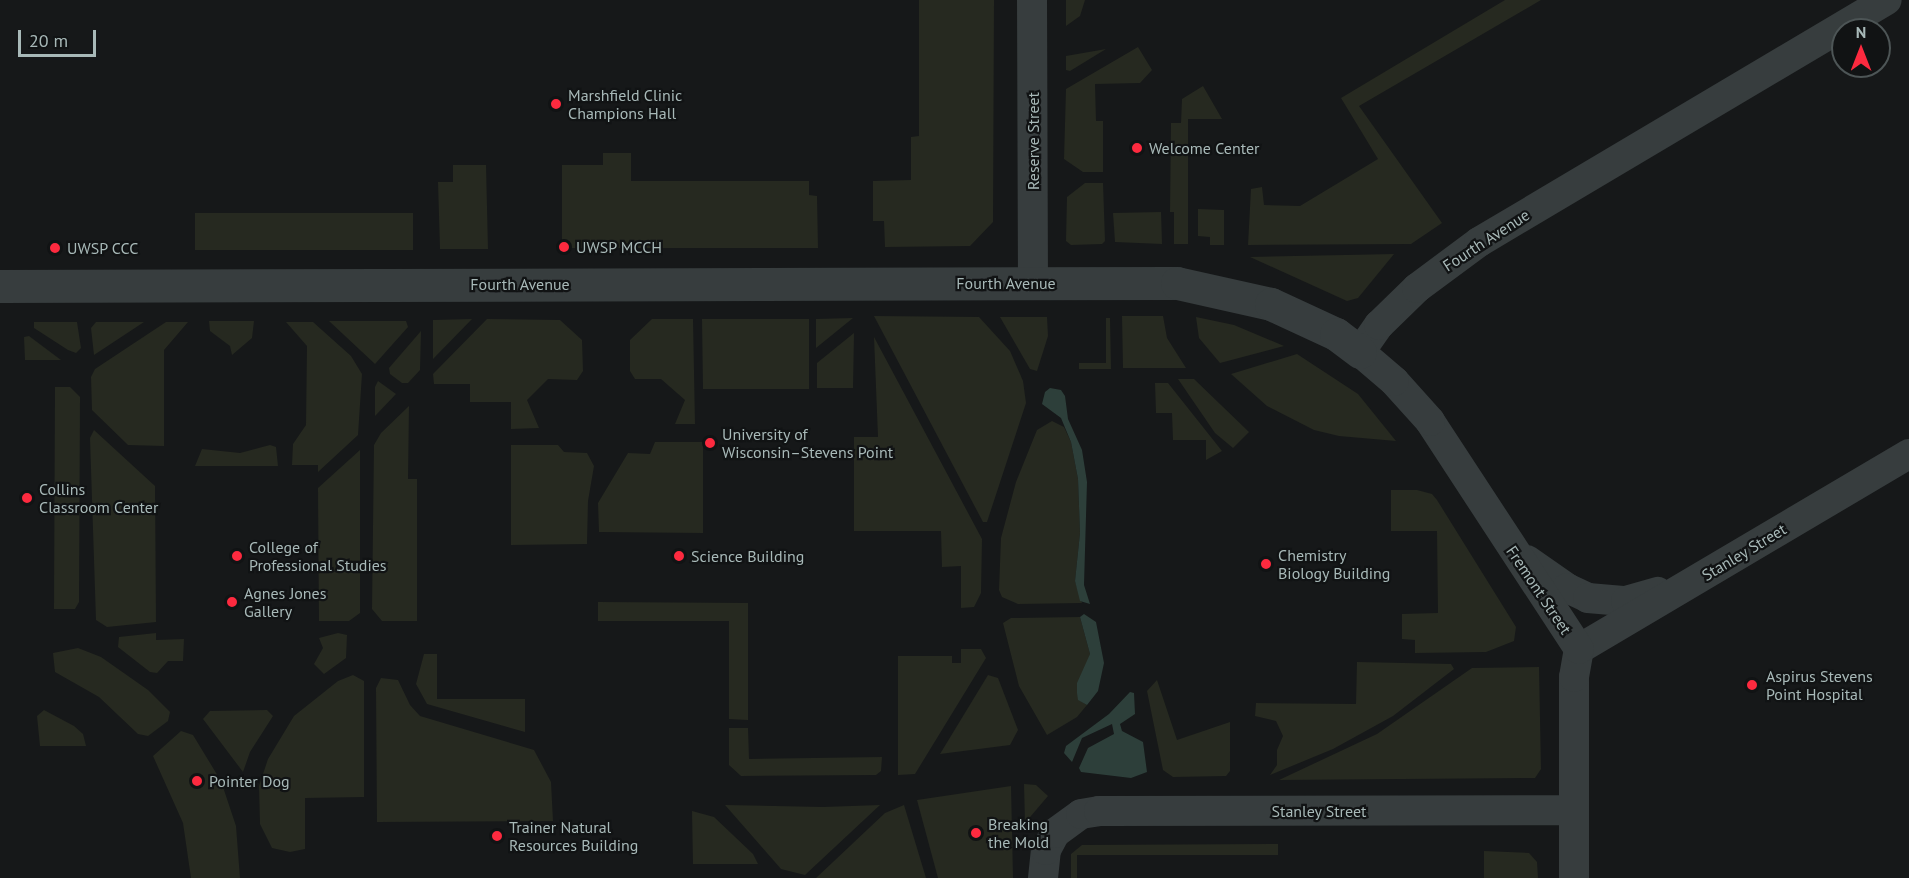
<!DOCTYPE html>
<meta charset="utf-8">
<style>
body{margin:0}
#map{position:relative;width:1909px;height:878px;overflow:hidden;background:#161819;font-family:"PT Sans",sans-serif}
div>[style]{position:absolute}
.green>*{inset:0;background:#262920}
.water>*{inset:0;background:#2d3f3a}
.minor>*{height:30px;margin:-15px;padding:0 15px;transform-origin:15px;border-radius:15px;background:#373d3e}
.tertiary>*{height:33px;margin:-16.5px;padding:0 16.5px;transform-origin:16.5px;border-radius:16.5px;background:#373d3e}
.dots>*{width:16px;height:16px;translate:-50% -50%;box-sizing:border-box;border:3px solid #111314;border-radius:50%}
span{translate:-50% -50%;white-space:nowrap;text-align:center;line-height:1.15;-webkit-text-stroke:4.5px #111314;paint-order:stroke}
.poi-label{font-size:16px;color:#a8b9b8}
.left{translate:0 -50%;text-align:left}
.street-label{font-size:16px;color:#a8b9b8}
.north{position:absolute;left:1831px;top:18px;width:60px;height:60px;box-sizing:border-box;background:#111314;border:2px solid #4d5556;border-radius:50%;rotate:0deg;font-size:16px;font-weight:700;line-height:24px;text-align:center;color:#a8b9b8}
.north::after{content:'';display:block;margin:auto;width:21px;height:27px;background:#fd2a3f;clip-path:polygon(50% 0,100% 100%,50% 72%,0 100%)}
.scale{position:absolute;left:18px;top:30px;width:78px;height:27px;box-sizing:border-box;border:3px solid #a8b9b8;border-top:0;padding-left:8px;font-size:18px;line-height:21px;white-space:nowrap;color:#a8b9b8;-webkit-text-stroke:4px #111314;paint-order:stroke}
</style>
<div id="map">
<div class="green">
<div style="clip-path:polygon(919px 0,994px 0,993px 222px,970px 246px,885px 247px,884px 221px,873px 221px,873px 181px,911px 180px,911px 137px,919px 136px)"></div>
<div style="clip-path:polygon(1066px 0,1085px 0,1080px 16px,1066px 26px)"></div>
<div style="clip-path:polygon(1505px 0,1541px 0,1359px 106px,1442px 223px,1411px 244px,1248px 245px,1251px 189px,1262px 187px,1264px 205px,1300px 206px,1378px 159px,1341px 98px)"></div>
<div style="clip-path:polygon(1138px 47px,1152px 70px,1140px 83px,1095px 84px,1096px 121px,1103px 121px,1103px 172px,1083px 172px,1064px 159px,1066px 89px)"></div>
<div style="clip-path:polygon(1106px 49px,1070px 71px,1066px 70px,1066px 56px)"></div>
<div style="clip-path:polygon(1203px 86px,1222px 119px,1188px 119px,1188px 244px,1174px 244px,1174px 212px,1170px 212px,1171px 123px,1181px 123px,1182px 99px)"></div>
<div style="clip-path:polygon(603px 153px,631px 153px,631px 181px,809px 181px,809px 195px,817px 196px,818px 248px,562px 248px,562px 165px,603px 165px)"></div>
<div style="clip-path:polygon(453px 165px,486px 165px,488px 249px,440px 249px,438px 182px,453px 182px)"></div>
<div style="clip-path:polygon(1085px 183px,1103px 183px,1105px 241px,1102px 244px,1071px 245px,1066px 241px,1067px 197px)"></div>
<div style="clip-path:polygon(1198px 209px,1224px 210px,1224px 245px,1210px 245px,1210px 237px,1198px 236px)"></div>
<div style="clip-path:polygon(1161px 212px,1162px 244px,1115px 242px,1113px 213px)"></div>
<div style="clip-path:polygon(195px 213px,413px 213px,413px 250px,195px 250px)"></div>
<div style="clip-path:polygon(1394px 254px,1358px 298px,1347px 301px,1250px 257px)"></div>
<div style="clip-path:polygon(874px 316px,979px 317px,1010px 351px,1023px 381px,1026px 403px,987px 522px,983px 522px)"></div>
<div style="clip-path:polygon(1122px 316px,1163px 316px,1167px 338px,1186px 368px,1123px 368px)"></div>
<div style="clip-path:polygon(1000px 317px,1047px 317px,1048px 336px,1037px 371px,1030px 369px)"></div>
<div style="clip-path:polygon(1196px 317px,1234px 325px,1284px 346px,1220px 363px,1199px 338px)"></div>
<div style="clip-path:polygon(853px 318px,816px 348px,816px 319px)"></div>
<div style="clip-path:polygon(1106px 318px,1110px 318px,1111px 369px,1079px 369px,1079px 363px,1106px 363px)"></div>
<div style="clip-path:polygon(472px 319px,433px 359px,433px 320px)"></div>
<div style="clip-path:polygon(487px 319px,560px 320px,582px 340px,583px 371px,577px 380px,548px 379px,527px 400px,539px 428px,511px 429px,511px 402px,470px 402px,470px 384px,434px 384px,433px 374px)"></div>
<div style="clip-path:polygon(652px 319px,693px 319px,695px 424px,675px 424px,685px 400px,661px 379px,635px 379px,630px 371px,630px 340px)"></div>
<div style="clip-path:polygon(702px 319px,809px 319px,809px 389px,703px 389px)"></div>
<div style="clip-path:polygon(209px 321px,254px 321px,252px 338px,232px 355px,230px 346px,210px 331px)"></div>
<div style="clip-path:polygon(329px 321px,406px 321px,408px 327px,375px 364px)"></div>
<div style="clip-path:polygon(34px 322px,77px 322px,81px 348px,76px 353px,68px 350px,34px 328px)"></div>
<div style="clip-path:polygon(96px 322px,144px 322px,94px 355px,91px 328px)"></div>
<div style="clip-path:polygon(166px 322px,188px 322px,164px 350px,164px 446px,128px 445px,92px 410px,91px 377px,95px 369px)"></div>
<div style="clip-path:polygon(286px 322px,313px 322px,351px 356px,362px 374px,358px 435px,318px 472px,318px 465px,292px 465px,293px 444px,306px 425px,307px 346px)"></div>
<div style="clip-path:polygon(421px 331px,420px 370px,408px 383px,402px 383px,390px 374px,389px 368px)"></div>
<div style="clip-path:polygon(854px 333px,853px 388px,817px 388px,817px 363px)"></div>
<div style="clip-path:polygon(29px 336px,61px 360px,25px 360px,24px 337px)"></div>
<div style="clip-path:polygon(874px 337px,982px 539px,981px 593px,974px 607px,961px 608px,961px 566px,942px 567px,941px 531px,854px 531px,854px 437px,878px 437px)"></div>
<div style="clip-path:polygon(1297px 354px,1358px 394px,1396px 441px,1339px 436px,1314px 430px,1267px 406px,1231px 374px)"></div>
<div style="clip-path:polygon(1178px 379px,1194px 379px,1249px 432px,1233px 448px,1215px 433px)"></div>
<div style="clip-path:polygon(378px 381px,396px 394px,375px 416px,375px 387px)"></div>
<div style="clip-path:polygon(1155px 383px,1168px 383px,1222px 451px,1206px 460px,1206px 440px,1173px 440px,1172px 413px,1156px 413px)"></div>
<div style="clip-path:polygon(55px 387px,70px 387px,80px 397px,79px 602px,75px 609px,54px 609px)"></div>
<div style="clip-path:polygon(409px 406px,408px 479px,417px 479px,417px 621px,382px 621px,372px 609px,374px 445px,381px 433px)"></div>
<div style="clip-path:polygon(1052px 421px,1064px 427px,1071px 442px,1078px 479px,1080px 533px,1075px 581px,1082px 603px,1018px 604px,1002px 597px,999px 590px,1001px 538px,1016px 482px,1037px 430px)"></div>
<div style="clip-path:polygon(94px 430px,155px 486px,156px 622px,107px 627px,96px 620px,90px 438px)"></div>
<div style="clip-path:polygon(655px 442px,703px 442px,703px 533px,599px 532px,598px 503px,628px 453px,650px 454px)"></div>
<div style="clip-path:polygon(270px 445px,276px 447px,278px 466px,195px 466px,202px 449px,240px 453px)"></div>
<div style="clip-path:polygon(511px 445px,558px 445px,564px 452px,587px 453px,594px 466px,588px 501px,587px 544px,511px 545px)"></div>
<div style="clip-path:polygon(360px 450px,360px 613px,349px 621px,319px 621px,318px 488px)"></div>
<div style="clip-path:polygon(1391px 490px,1417px 490px,1432px 494px,1437px 500px,1516px 627px,1514px 641px,1486px 652px,1415px 653px,1415px 640px,1402px 639px,1402px 614px,1438px 613px,1437px 531px,1391px 531px)"></div>
<div style="clip-path:polygon(598px 602px,748px 603px,748px 720px,729px 719px,729px 621px,598px 621px)"></div>
<div style="clip-path:polygon(1080px 617px,1090px 654px,1079px 700px,1087px 705px,1077px 717px,1047px 735px,1019px 686px,1003px 623px,1011px 618px)"></div>
<div style="clip-path:polygon(156px 633px,156px 640px,184px 639px,183px 661px,168px 661px,157px 673px,150px 672px,118px 647px,119px 637px)"></div>
<div style="clip-path:polygon(338px 633px,347px 635px,346px 658px,324px 674px,314px 664px,323px 648px,319px 638px)"></div>
<div style="clip-path:polygon(78px 648px,101px 657px,148px 690px,170px 712px,168px 721px,148px 736px,138px 734px,99px 697px,55px 672px,53px 653px)"></div>
<div style="clip-path:polygon(961px 649px,981px 649px,986px 658px,915px 774px,898px 775px,898px 656px,952px 656px,952px 663px,961px 663px)"></div>
<div style="clip-path:polygon(424px 654px,437px 654px,437px 699px,525px 699px,525px 732px,427px 704px,416px 684px)"></div>
<div style="clip-path:polygon(1357px 662px,1451px 664px,1454px 669px,1393px 716px,1333px 749px,1270px 775px,1277px 765px,1277px 750px,1283px 736px,1276px 721px,1255px 716px,1256px 703px,1356px 704px)"></div>
<div style="clip-path:polygon(1539px 667px,1541px 769px,1535px 778px,1279px 780px,1377px 734px,1472px 668px)"></div>
<div style="clip-path:polygon(353px 675px,364px 681px,364px 797px,305px 798px,305px 849px,290px 852px,272px 848px,260px 824px,259px 786px,268px 759px,294px 716px,338px 681px)"></div>
<div style="clip-path:polygon(988px 675px,998px 678px,1018px 730px,1010px 745px,940px 754px)"></div>
<div style="clip-path:polygon(381px 678px,398px 680px,410px 705px,420px 716px,534px 750px,551px 782px,553px 821px,377px 822px,376px 688px)"></div>
<div style="clip-path:polygon(1157px 680px,1177px 740px,1230px 722px,1230px 771px,1226px 776px,1173px 777px,1163px 770px,1147px 691px)"></div>
<div style="clip-path:polygon(44px 710px,74px 726px,83px 734px,86px 746px,40px 746px,37px 716px)"></div>
<div style="clip-path:polygon(267px 710px,273px 716px,250px 752px,243px 772px,203px 719px,210px 711px)"></div>
<div style="clip-path:polygon(729px 728px,748px 728px,749px 759px,882px 757px,881px 771px,876px 775px,741px 776px,729px 765px)"></div>
<div style="clip-path:polygon(181px 731px,193px 735px,221px 781px,236px 826px,240px 878px,191px 878px,183px 823px,153px 756px)"></div>
<div style="clip-path:polygon(1024px 784px,1036px 785px,1048px 796px,1025px 823px)"></div>
<div style="clip-path:polygon(1011px 786px,1013px 878px,938px 878px,917px 800px)"></div>
<div style="clip-path:polygon(725px 805px,823px 807px,880px 805px,805px 875px,781px 869px)"></div>
<div style="clip-path:polygon(904px 805px,926px 878px,816px 878px,885px 813px)"></div>
<div style="clip-path:polygon(692px 811px,714px 817px,753px 854px,758px 864px,693px 864px)"></div>
<div style="clip-path:polygon(1278px 844px,1278px 855px,1077px 855px,1077px 878px,1071px 878px,1071px 854px,1082px 845px)"></div>
<div style="clip-path:polygon(1484px 851px,1529px 853px,1537px 862px,1538px 878px,1484px 878px)"></div>
</div>
<div class="water">
<div style="clip-path:polygon(1050px 388px,1061px 390px,1065px 396px,1068px 419px,1082px 450px,1087px 482px,1084px 585px,1090px 604px,1080px 601px,1075px 581px,1080px 533px,1078px 479px,1071px 442px,1061px 418px,1042px 404px,1045px 392px)"></div>
<div style="clip-path:polygon(1084px 614px,1096px 622px,1104px 663px,1098px 691px,1087px 705px,1078px 700px,1077px 693px,1077px 683px,1090px 654px,1080px 617px)"></div>
<div style="clip-path:polygon(1130px 692px,1134px 693px,1135px 714px,1120px 724px,1122px 731px,1143px 742px,1147px 772px,1131px 778px,1081px 772px,1079px 768px,1088px 748px,1114px 734px,1112px 724px,1082px 738px,1072px 762px,1064px 753px,1066px 746px,1109px 714px)"></div>
</div>
<div class="minor">
<div style="left:1032px;top:0;width:282px;rotate:89.8deg"></div>
<div style="left:1527px;top:560px;width:49px;rotate:35deg"></div>
<div style="left:1567px;top:588px;width:23px;rotate:25deg"></div>
<div style="left:1588px;top:598px;width:38px;rotate:5deg"></div>
<div style="left:1626px;top:601px;width:33px;rotate:-16deg"></div>
<div style="left:1579px;top:649px;width:383px;rotate:-30.6deg"></div>
<div style="left:1043px;top:878px;width:28px;rotate:-84deg"></div>
<div style="left:1046px;top:850px;width:19px;rotate:-62deg"></div>
<div style="left:1055px;top:833px;width:32px;rotate:-36deg"></div>
<div style="left:1081px;top:814px;width:18px;rotate:-9deg"></div>
<div style="left:1099px;top:811px;width:475px;rotate:-0.1deg"></div>
<div style="left:1574px;top:878px;width:201px;rotate:-90deg"></div>
<div style="left:1574px;top:677px;width:28px;rotate:-80deg"></div>
<div style="left:1579px;top:649px;width:272px;rotate:-123.2deg"></div>
<div style="left:1430px;top:421px;width:54px;rotate:-132deg"></div>
<div style="left:1394px;top:381px;width:45px;rotate:-139.5deg"></div>
<div style="left:1360px;top:352px;width:33px;rotate:-55deg"></div>
<div style="left:1379px;top:325px;width:53px;rotate:-44.2deg"></div>
<div style="left:1417px;top:288px;width:77px;rotate:-36.6deg"></div>
<div style="left:1479px;top:242px;width:474px;rotate:-30.7deg"></div>
</div>
<div class="tertiary">
<div style="left:0;top:286px;width:1177px;rotate:-0.15deg"></div>
<div style="left:1177px;top:283px;width:96px;rotate:12.6deg"></div>
<div style="left:1271px;top:304px;width:72px;rotate:24.8deg"></div>
<div style="left:1336px;top:334px;width:30px;rotate:37deg"></div>
</div>
<div class="dots">
<div style="left:556px;top:104px;background:#fd2a3f"></div>
<div style="left:1137px;top:148px;background:#fd2a3f"></div>
<div style="left:564px;top:247px;background:#fd2a3f"></div>
<div style="left:55px;top:248px;background:#fd2a3f"></div>
<div style="left:710px;top:443px;background:#fd2a3f"></div>
<div style="left:27px;top:498px;background:#fd2a3f"></div>
<div style="left:237px;top:556px;background:#fd2a3f"></div>
<div style="left:679px;top:556px;background:#fd2a3f"></div>
<div style="left:1266px;top:564px;background:#fd2a3f"></div>
<div style="left:232px;top:602px;background:#fd2a3f"></div>
<div style="left:1752px;top:685px;background:#fd2a3f"></div>
<div style="left:197px;top:781px;background:#fd2a3f"></div>
<div style="left:976px;top:833px;background:#fd2a3f"></div>
<div style="left:497px;top:836px;background:#fd2a3f"></div>
</div>
<div class="poi-label">
<span class="left" style="left:568px;top:104px">Marshfield Clinic<br>Champions Hall</span>
<span class="left" style="left:1149px;top:148px">Welcome Center</span>
<span class="left" style="left:576px;top:247px">UWSP MCCH</span>
<span class="left" style="left:67px;top:248px">UWSP CCC</span>
<span class="left" style="left:722px;top:443px">University of<br>Wisconsin–Stevens Point</span>
<span class="left" style="left:39px;top:498px">Collins<br>Classroom Center</span>
<span class="left" style="left:249px;top:556px">College of<br>Professional Studies</span>
<span class="left" style="left:1278px;top:564px">Chemistry<br>Biology Building</span>
<span class="left" style="left:691px;top:556px">Science Building</span>
<span class="left" style="left:244px;top:602px">Agnes Jones<br>Gallery</span>
<span class="left" style="left:1766px;top:685px">Aspirus Stevens<br>Point Hospital</span>
<span class="left" style="left:209px;top:781px">Pointer Dog</span>
<span class="left" style="left:988px;top:833px">Breaking<br>the Mold</span>
<span class="left" style="left:509px;top:836px">Trainer Natural<br>Resources Building</span>
</div>
<div class="street-label">
<span style="left:1033px;top:141px;rotate:-90deg">Reserve Street</span>
<span style="left:1486px;top:240px;rotate:-33deg">Fourth Avenue</span>
<span style="left:1006px;top:283px">Fourth Avenue</span>
<span style="left:520px;top:284px">Fourth Avenue</span>
<span style="left:1744px;top:552px;rotate:-31deg">Stanley Street</span>
<span style="left:1539px;top:590px;rotate:56deg">Fremont Street</span>
<span style="left:1319px;top:811px">Stanley Street</span>
</div>
<div class="north">N</div>
<div class="scale">20 m</div>
</div>
